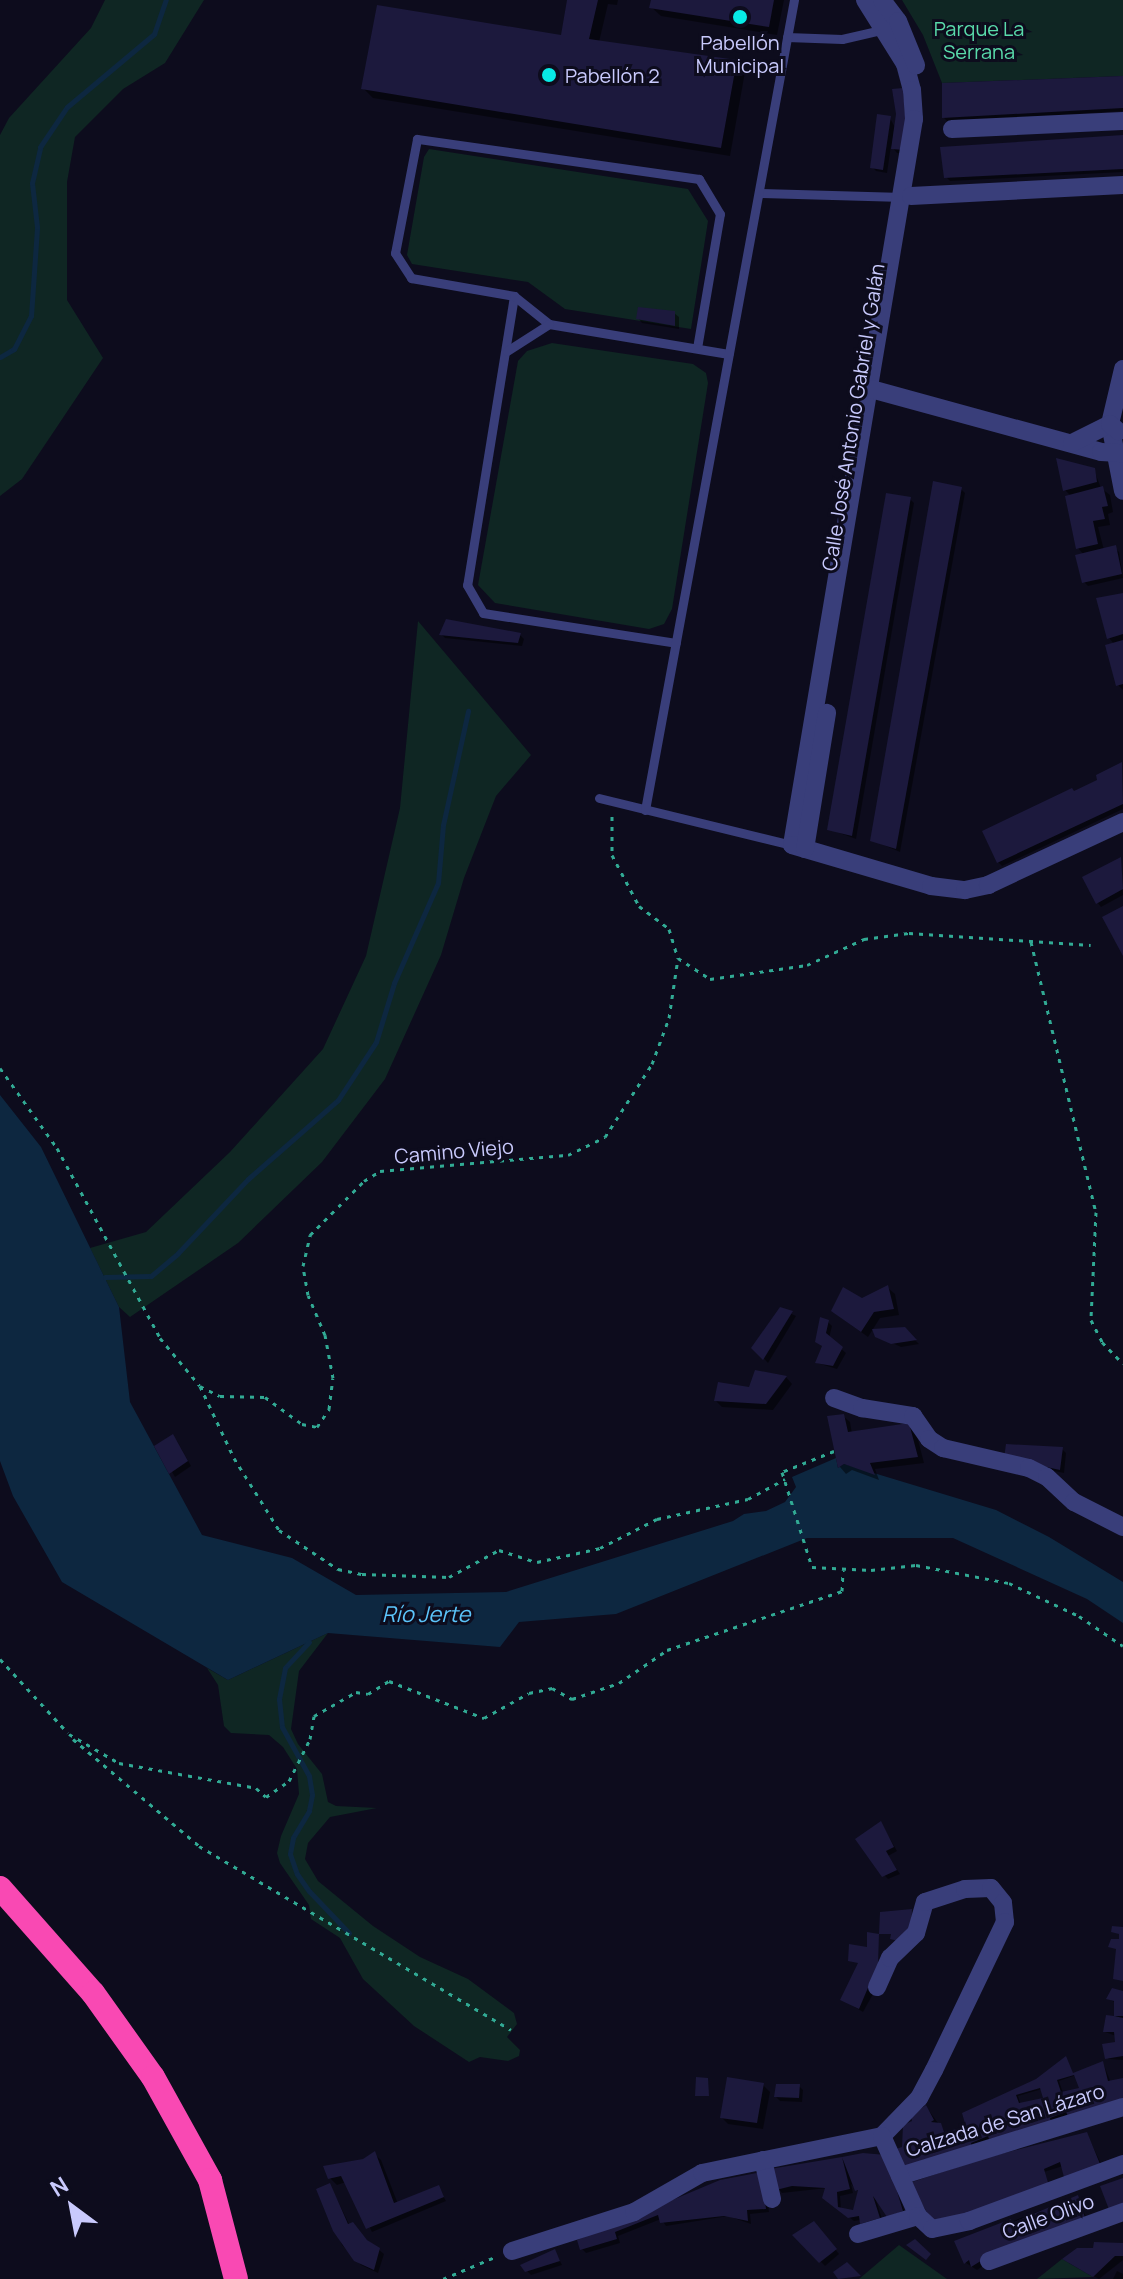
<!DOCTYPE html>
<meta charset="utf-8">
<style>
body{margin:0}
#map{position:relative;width:1123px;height:2279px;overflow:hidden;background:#0d0c1d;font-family:Manrope,sans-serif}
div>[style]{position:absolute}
.green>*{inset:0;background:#0f2623}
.water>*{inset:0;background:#0d2740}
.shadow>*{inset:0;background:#0007}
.stream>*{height:5px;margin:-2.5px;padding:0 2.5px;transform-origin:2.5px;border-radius:2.5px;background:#0d2740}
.building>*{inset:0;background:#1c193d}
.path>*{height:3px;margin-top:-1.5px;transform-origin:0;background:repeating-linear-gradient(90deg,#31aa94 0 4px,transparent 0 10px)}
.lane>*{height:9px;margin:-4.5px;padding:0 4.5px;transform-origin:4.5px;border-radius:4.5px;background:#393e7a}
.street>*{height:18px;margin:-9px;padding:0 9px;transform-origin:9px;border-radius:9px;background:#393e7a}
.highway>*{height:24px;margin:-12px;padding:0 12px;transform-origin:12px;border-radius:12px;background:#f949b3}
.dots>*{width:22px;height:22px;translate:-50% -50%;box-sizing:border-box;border:4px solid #0d0c1d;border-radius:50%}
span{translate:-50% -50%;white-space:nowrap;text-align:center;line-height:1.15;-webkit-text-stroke:6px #0d0c1d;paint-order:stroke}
.park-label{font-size:20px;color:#59daaa}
.poi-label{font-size:20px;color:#c9cafd}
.left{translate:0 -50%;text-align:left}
.street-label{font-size:20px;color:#c9cafd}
.water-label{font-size:22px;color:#5bc4fa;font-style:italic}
.north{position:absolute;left:32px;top:2167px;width:80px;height:80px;-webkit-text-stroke:6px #0d0c1d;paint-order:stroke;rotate:328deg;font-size:22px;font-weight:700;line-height:32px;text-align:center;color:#c9cafd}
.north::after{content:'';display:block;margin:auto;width:28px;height:36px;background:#c9cafd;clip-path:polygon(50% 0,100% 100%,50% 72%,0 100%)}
</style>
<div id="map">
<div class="green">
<div style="clip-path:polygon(105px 0,204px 0,165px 63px,123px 89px,75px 137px,67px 182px,67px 300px,103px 358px,22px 479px,0 496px,0 135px,9px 118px,91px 28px)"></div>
<div style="clip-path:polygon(902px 0,1123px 0,1123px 76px,942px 83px,923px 35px)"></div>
<div style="clip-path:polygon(429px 149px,688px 189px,708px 221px,691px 329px,565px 309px,528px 282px,412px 264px,407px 255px,424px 157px)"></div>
<div style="clip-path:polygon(552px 343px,693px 364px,706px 373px,708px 383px,672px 609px,664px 624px,649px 629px,495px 603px,478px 585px,518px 361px,527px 351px)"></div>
<div style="clip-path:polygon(418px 621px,531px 755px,496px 796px,464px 878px,441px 955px,385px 1079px,322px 1162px,238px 1243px,130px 1317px,119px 1307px,90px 1248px,146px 1232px,230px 1152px,323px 1049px,366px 956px,400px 808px)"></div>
<div style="clip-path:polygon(328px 1633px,299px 1671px,291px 1729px,298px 1744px,322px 1774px,328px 1802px,336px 1806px,377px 1808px,330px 1817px,308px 1843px,305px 1859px,318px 1881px,373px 1926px,420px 1957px,468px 1979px,514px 2013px,517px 2024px,507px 2037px,520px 2050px,519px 2056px,508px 2061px,480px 2057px,469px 2062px,414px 2026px,363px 1979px,340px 1938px,311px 1919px,309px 1905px,280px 1863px,277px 1853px,281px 1836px,299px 1794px,297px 1769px,283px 1747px,269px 1735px,231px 1733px,224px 1726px,218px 1685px,207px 1668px,228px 1680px)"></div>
<div style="clip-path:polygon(899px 2245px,947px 2279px,859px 2279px)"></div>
<div style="clip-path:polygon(1062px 2259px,1093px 2277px,1037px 2279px)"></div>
</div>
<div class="water">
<div style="clip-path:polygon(0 1095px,41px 1147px,119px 1307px,130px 1402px,202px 1535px,292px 1558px,356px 1595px,506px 1592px,733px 1521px,744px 1514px,766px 1511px,785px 1502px,796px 1487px,792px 1477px,836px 1458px,838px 1468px,844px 1464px,996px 1510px,1049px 1537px,1123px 1582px,1123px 1623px,1087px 1599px,953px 1538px,807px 1538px,616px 1614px,519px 1622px,500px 1647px,328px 1633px,228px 1680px,62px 1582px,13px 1496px,0 1461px)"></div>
</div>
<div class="shadow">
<div style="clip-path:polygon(569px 0,618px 0,617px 5px,608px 4px,599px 42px,736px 62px,745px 72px,730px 156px,373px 98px,363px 88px,563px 37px)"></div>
<div style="clip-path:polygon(653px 0,784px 0,777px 35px,661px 16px,651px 7px)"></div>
<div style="clip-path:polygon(1123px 78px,1123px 111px,948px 122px,944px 118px)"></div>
<div style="clip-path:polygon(890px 118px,909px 154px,897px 153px,891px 146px,887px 173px,876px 171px,872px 167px)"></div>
<div style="clip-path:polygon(1123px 137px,1123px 172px,950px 181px,946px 177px)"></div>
<div style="clip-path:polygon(674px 313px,679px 317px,679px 329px,642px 323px,638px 318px)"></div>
<div style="clip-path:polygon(1094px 470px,1101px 488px,1110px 495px,1113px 512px,1108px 514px,1110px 525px,1098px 527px,1104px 550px,1115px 548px,1119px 552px,1123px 578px,1088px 586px,1084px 582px,1084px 555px,1078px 548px,1071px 496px,1065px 490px)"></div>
<div style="clip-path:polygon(961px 489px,965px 493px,900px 852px,872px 840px)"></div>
<div style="clip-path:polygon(910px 499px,914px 503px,856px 839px,829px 829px)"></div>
<div style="clip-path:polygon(1123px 595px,1123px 690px,1118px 685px,1115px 645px,1109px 638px)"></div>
<div style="clip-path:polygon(441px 634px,520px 635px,524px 639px,522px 646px,445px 638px)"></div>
<div style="clip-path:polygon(1122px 764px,1123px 809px,1002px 866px,998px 862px,1074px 793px,1100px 781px)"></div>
<div style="clip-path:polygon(1120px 860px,1123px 895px,1101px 907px,1097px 902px)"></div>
<div style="clip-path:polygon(888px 1288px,895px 1294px,899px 1315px,880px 1318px,868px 1337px,840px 1317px,862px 1300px)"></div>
<div style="clip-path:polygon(781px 1309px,796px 1316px,768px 1363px,754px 1348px)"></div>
<div style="clip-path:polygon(828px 1322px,832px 1326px,829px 1338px,846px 1353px,837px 1369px,817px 1363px,824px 1347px,817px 1342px)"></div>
<div style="clip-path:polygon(904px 1329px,919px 1344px,901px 1347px,877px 1336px)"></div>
<div style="clip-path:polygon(756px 1372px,786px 1377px,792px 1384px,773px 1410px,722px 1407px,716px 1401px,750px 1390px)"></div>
<div style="clip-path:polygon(843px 1416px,850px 1422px,852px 1434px,909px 1425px,916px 1432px,924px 1463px,875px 1469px,879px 1480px,852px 1470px,846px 1474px,840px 1467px,829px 1418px)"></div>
<div style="clip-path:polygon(177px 1441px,191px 1466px,175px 1477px,157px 1447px)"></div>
<div style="clip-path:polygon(1062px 1449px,1066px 1453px,1064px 1473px,1010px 1462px)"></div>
<div style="clip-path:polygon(881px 1823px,897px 1851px,888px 1856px,900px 1874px,888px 1879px,884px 1875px)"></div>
<div style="clip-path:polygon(878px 1936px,873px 1994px,863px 2012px,843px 2000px)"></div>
<div style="clip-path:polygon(1123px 1993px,1123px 2060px,1108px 2059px,1117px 2044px,1116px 2036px,1105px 2032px,1116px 2019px,1116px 2003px,1109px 1999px)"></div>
<div style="clip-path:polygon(evenodd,1103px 2063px,1111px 2083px,1123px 2080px,1123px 2106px,974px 2147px,904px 2149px,912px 2124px,927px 2108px,946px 2134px,968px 2128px,964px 2114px,1039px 2079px,1073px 2075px,1103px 2063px,1076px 2075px,1081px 2090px,1063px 2093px,1059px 2081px,1076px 2075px,1103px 2063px,1042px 2089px,1046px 2099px,1021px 2105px,1018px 2096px,1042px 2089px)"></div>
<div style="clip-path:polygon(763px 2085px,770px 2092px,763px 2129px,728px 2124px,722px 2118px)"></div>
<div style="clip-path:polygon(799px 2086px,803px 2090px,802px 2102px,780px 2101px,776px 2097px)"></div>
<div style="clip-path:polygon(1087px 2134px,1103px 2168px,1063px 2166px,1044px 2172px,986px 2211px)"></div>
<div style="clip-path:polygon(374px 2154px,381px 2160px,398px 2204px,438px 2187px,446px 2201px,372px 2232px,346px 2182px,337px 2185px,330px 2178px)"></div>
<div style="clip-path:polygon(evenodd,863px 2156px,896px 2189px,906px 2215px,875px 2197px,883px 2222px,866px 2227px,861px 2220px,854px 2221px,829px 2202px,827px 2188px,782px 2193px,778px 2188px,821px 2163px,863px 2156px,851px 2184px,859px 2192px,855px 2213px,841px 2210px,840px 2196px,853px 2193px,851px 2184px)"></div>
<div style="clip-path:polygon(765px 2178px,769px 2212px,750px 2214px,751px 2224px,728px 2216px,666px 2226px,661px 2219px,618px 2236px,620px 2243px,586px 2253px,582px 2249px,580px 2241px)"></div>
<div style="clip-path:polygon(330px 2185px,350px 2226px,384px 2254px,378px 2273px,361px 2265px,342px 2245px,319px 2190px)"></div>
<div style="clip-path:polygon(1078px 2197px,1089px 2225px,1001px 2254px,977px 2270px,966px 2263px,956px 2242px)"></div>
<div style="clip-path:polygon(818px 2227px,839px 2254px,825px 2266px,795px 2235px)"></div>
<div style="clip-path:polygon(1123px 2244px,1123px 2260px,1099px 2279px,1069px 2263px,1094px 2250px)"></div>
<div style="clip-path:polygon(555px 2251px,562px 2265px,531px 2275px,527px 2271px)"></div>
<div style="clip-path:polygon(1117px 2271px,1123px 2274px,1123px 2279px,1113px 2279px)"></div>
</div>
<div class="stream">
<div style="left:0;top:357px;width:16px;rotate:-30deg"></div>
<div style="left:14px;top:349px;width:37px;rotate:-63deg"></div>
<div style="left:31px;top:316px;width:89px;rotate:-86.1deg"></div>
<div style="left:37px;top:227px;width:44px;rotate:-96.5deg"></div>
<div style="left:32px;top:183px;width:37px;rotate:-77deg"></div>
<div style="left:40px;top:147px;width:48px;rotate:-56deg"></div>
<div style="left:67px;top:107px;width:114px;rotate:-40deg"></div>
<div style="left:154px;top:34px;width:36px;rotate:-71deg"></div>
<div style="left:105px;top:1277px;width:46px;rotate:-1.2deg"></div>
<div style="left:151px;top:1276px;width:35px;rotate:-40deg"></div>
<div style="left:178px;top:1253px;width:102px;rotate:-46.6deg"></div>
<div style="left:248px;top:1179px;width:120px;rotate:-41.3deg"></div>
<div style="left:338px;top:1100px;width:69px;rotate:-56.8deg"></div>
<div style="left:376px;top:1042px;width:62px;rotate:-73deg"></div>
<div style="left:394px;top:983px;width:109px;rotate:-66.3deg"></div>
<div style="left:438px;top:883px;width:58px;rotate:-85.1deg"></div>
<div style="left:443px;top:825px;width:117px;rotate:-77.6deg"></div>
<div style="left:309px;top:1642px;width:35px;rotate:133deg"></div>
<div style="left:285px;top:1668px;width:32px;rotate:101deg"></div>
<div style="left:279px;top:1699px;width:28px;rotate:84deg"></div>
<div style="left:282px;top:1727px;width:56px;rotate:61.1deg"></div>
<div style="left:309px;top:1776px;width:19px;rotate:81deg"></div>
<div style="left:312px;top:1795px;width:16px;rotate:101deg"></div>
<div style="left:309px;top:1811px;width:31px;rotate:121deg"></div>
<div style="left:293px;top:1838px;width:16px;rotate:101deg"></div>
<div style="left:290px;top:1854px;width:21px;rotate:71deg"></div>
<div style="left:297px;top:1874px;width:21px;rotate:55deg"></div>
<div style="left:309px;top:1891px;width:58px;rotate:46.4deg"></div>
</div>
<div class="building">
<div style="clip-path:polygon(567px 0,598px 0,589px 39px,737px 60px,721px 148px,361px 89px,377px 5px,561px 35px)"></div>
<div style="clip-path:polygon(651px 0,774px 0,769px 27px,649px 8px)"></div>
<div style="clip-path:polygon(1123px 76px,1123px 108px,942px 118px,942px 83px)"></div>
<div style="clip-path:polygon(903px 88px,905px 114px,905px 150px,891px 149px,896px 114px,892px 89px)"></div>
<div style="clip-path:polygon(877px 114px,891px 116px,883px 170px,870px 168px)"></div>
<div style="clip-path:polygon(1123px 135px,1123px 169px,944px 178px,940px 147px)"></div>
<div style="clip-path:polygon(638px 307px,675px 311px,675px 326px,636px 319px)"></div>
<div style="clip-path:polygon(1056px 458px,1095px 468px,1097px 482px,1063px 491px)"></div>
<div style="clip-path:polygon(933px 481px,962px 487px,896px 849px,870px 841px)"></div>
<div style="clip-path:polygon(1103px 486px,1108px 506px,1102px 507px,1105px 519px,1093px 521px,1098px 544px,1076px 549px,1065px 496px)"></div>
<div style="clip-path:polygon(886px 493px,911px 497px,852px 836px,827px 830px)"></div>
<div style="clip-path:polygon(1116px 545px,1122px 574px,1082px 583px,1075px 555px)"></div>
<div style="clip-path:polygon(1123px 593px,1123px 634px,1107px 639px,1096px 598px)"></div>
<div style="clip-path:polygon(446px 619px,521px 633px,518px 643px,439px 635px)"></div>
<div style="clip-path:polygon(1123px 640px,1123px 684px,1116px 686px,1105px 645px)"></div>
<div style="clip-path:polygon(1122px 762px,1123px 804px,997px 863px,982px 831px,1072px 788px,1074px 791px,1097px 780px,1096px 775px)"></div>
<div style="clip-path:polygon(1121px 857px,1123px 889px,1096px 904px,1082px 877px)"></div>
<div style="clip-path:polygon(1123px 906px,1123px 956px,1102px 917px)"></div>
<div style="clip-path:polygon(888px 1285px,894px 1309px,874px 1312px,861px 1332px,831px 1311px,843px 1287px,862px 1298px)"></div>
<div style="clip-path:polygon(780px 1307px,793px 1311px,763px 1360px,751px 1348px)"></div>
<div style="clip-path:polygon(820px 1317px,829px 1320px,826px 1333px,843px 1347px,833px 1366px,815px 1363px,822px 1346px,815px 1342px)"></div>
<div style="clip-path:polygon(905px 1327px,917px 1340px,891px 1344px,875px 1337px,872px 1329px)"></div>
<div style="clip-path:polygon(755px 1370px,787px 1376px,766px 1404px,714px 1401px,718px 1382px,749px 1387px)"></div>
<div style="clip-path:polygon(844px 1414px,848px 1432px,909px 1423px,918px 1457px,870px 1463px,875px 1475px,844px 1464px,838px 1468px,827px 1416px)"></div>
<div style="clip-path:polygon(173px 1434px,188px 1461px,169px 1474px,154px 1446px)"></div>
<div style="clip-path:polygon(1006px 1444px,1063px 1447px,1060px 1470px,1004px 1458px)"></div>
<div style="clip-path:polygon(881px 1821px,894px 1847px,886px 1851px,897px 1870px,882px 1877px,855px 1839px)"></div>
<div style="clip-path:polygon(912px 1909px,911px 1934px,903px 1942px,890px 1939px,891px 1934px,879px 1934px,880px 1912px)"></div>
<div style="clip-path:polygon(1112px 1926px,1123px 1927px,1123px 1981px,1113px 1979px,1116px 1949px,1108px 1947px,1111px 1939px,1119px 1939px,1119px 1934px,1111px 1932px)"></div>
<div style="clip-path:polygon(867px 1932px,879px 1934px,878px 1964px,859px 2009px,840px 2000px,858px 1963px,848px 1961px,849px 1944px,867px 1947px)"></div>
<div style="clip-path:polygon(1112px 1988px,1123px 1991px,1123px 2016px,1114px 2016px,1123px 2018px,1123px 2056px,1105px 2059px,1102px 2044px,1115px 2042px,1114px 2032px,1103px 2032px,1106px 2015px,1114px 2016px,1114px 2001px,1106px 1999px)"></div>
<div style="clip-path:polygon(evenodd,1066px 2056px,1073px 2073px,1103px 2061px,1108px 2081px,1123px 2078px,1123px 2101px,1069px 2118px,1066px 2112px,1050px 2118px,1052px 2125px,989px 2139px,988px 2136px,971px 2143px,972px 2149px,922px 2160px,923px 2165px,903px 2170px,896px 2149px,902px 2147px,903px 2125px,912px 2121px,911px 2116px,926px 2105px,934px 2120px,931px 2122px,941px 2123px,944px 2132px,966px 2127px,962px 2113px,1036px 2079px,1066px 2056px,1074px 2075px,1079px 2088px,1061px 2092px,1057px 2080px,1074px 2075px,1066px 2056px,1040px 2088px,1043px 2098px,1019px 2103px,1016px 2095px,1040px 2088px)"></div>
<div style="clip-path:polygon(696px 2077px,708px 2078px,709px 2096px,695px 2096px)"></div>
<div style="clip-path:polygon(727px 2077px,764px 2083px,757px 2123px,720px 2118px)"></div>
<div style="clip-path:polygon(776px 2084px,800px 2084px,799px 2098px,774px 2097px)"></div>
<div style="clip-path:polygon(1087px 2132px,1100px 2164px,1065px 2181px,1060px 2162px,1044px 2169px,1049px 2186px,934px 2224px,909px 2183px,985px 2158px)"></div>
<div style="clip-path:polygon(375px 2151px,394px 2203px,439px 2185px,444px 2197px,366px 2229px,341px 2176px,328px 2179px,323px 2166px,363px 2159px)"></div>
<div style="clip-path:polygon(863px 2153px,886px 2155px,903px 2211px,887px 2217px,873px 2196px,880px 2218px,860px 2224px,859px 2216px,848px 2218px,822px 2198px,825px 2188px,792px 2186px,776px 2190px,770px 2169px,842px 2157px,850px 2189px,837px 2192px,838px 2207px,853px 2210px,858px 2190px,855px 2191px,842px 2157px)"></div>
<div style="clip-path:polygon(762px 2172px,766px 2209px,747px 2210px,748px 2221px,724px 2216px,660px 2223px,658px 2215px,615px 2232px,617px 2239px,580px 2250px,577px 2240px,720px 2180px)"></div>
<div style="clip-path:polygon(1123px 2178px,1123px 2207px,1110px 2212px,1100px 2186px)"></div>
<div style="clip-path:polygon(330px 2183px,348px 2224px,353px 2222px,367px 2240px,380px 2248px,374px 2270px,354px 2261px,333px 2231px,316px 2189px)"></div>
<div style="clip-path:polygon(1078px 2195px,1086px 2221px,997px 2251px,971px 2267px,969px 2260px,964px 2264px,954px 2241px,1011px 2219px,1012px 2223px)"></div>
<div style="clip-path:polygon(814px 2221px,837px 2249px,819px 2263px,792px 2235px)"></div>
<div style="clip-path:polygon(915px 2239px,931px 2254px,926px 2260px,906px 2245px)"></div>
<div style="clip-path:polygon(1094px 2242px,1123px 2243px,1123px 2256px,1115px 2256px,1093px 2277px,1062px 2259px,1077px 2248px,1093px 2248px)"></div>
<div style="clip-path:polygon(555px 2249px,560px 2261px,525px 2272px,520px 2265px)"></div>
<div style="clip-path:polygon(847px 2262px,861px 2276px,838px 2279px,833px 2272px)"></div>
</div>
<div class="path">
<div style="left:612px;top:816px;width:39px;rotate:90deg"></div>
<div style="left:612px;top:855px;width:58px;rotate:62.1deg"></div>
<div style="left:639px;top:906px;width:38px;rotate:37deg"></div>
<div style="left:669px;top:929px;width:30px;rotate:73deg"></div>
<div style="left:678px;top:958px;width:38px;rotate:33deg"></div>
<div style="left:710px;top:979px;width:98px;rotate:-8.2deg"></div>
<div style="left:807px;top:965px;width:63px;rotate:-24.5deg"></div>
<div style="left:864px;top:939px;width:45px;rotate:-7.6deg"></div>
<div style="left:909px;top:933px;width:182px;rotate:3.8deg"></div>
<div style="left:1031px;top:942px;width:278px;rotate:76.5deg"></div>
<div style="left:1096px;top:1212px;width:108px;rotate:92.7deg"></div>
<div style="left:1091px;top:1320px;width:25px;rotate:63deg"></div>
<div style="left:1102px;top:1342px;width:30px;rotate:46deg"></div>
<div style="left:0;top:1068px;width:98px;rotate:54.5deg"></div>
<div style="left:57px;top:1148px;width:216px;rotate:61.5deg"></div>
<div style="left:160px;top:1338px;width:62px;rotate:50.2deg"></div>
<div style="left:200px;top:1386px;width:22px;rotate:27deg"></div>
<div style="left:220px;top:1396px;width:45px;rotate:1.3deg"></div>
<div style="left:265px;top:1397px;width:46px;rotate:36.1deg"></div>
<div style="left:302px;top:1424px;width:15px;rotate:11deg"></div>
<div style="left:317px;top:1427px;width:22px;rotate:-56deg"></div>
<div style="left:329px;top:1409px;width:31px;rotate:-83deg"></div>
<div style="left:333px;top:1378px;width:44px;rotate:-100.5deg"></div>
<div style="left:325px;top:1335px;width:43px;rotate:-113deg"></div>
<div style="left:308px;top:1295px;width:29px;rotate:-100deg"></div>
<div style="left:303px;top:1266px;width:32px;rotate:-77deg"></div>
<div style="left:310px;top:1235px;width:76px;rotate:-45deg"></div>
<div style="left:364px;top:1181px;width:19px;rotate:-32deg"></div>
<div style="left:380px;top:1171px;width:189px;rotate:-4.9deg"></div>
<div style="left:568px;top:1155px;width:41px;rotate:-25.9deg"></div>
<div style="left:605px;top:1137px;width:87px;rotate:-57.2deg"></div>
<div style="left:652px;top:1064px;width:49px;rotate:-69.7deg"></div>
<div style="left:669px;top:1018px;width:61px;rotate:-81.5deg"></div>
<div style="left:200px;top:1386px;width:80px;rotate:64.7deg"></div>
<div style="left:234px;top:1458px;width:85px;rotate:58deg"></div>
<div style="left:279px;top:1530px;width:71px;rotate:33.5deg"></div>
<div style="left:338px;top:1569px;width:25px;rotate:12deg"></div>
<div style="left:362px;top:1574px;width:87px;rotate:2deg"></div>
<div style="left:449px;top:1577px;width:57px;rotate:-28.4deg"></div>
<div style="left:499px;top:1550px;width:40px;rotate:18deg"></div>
<div style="left:537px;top:1562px;width:65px;rotate:-12.5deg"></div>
<div style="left:600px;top:1548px;width:64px;rotate:-27deg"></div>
<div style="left:657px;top:1519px;width:93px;rotate:-12.4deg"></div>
<div style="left:748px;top:1499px;width:42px;rotate:-28.4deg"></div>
<div style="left:834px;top:1451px;width:56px;rotate:158deg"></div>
<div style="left:782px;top:1472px;width:100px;rotate:72.5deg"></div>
<div style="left:812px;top:1567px;width:59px;rotate:2.9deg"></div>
<div style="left:871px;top:1570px;width:45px;rotate:-6.3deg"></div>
<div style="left:916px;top:1565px;width:95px;rotate:11deg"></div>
<div style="left:1009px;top:1583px;width:77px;rotate:25.2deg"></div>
<div style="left:1079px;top:1616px;width:53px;rotate:34.3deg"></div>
<div style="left:0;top:1659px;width:100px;rotate:47.4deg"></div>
<div style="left:69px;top:1734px;width:58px;rotate:30.1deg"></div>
<div style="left:119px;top:1763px;width:139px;rotate:10.3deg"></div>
<div style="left:256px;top:1788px;width:13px;rotate:42deg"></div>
<div style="left:266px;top:1797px;width:28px;rotate:-35deg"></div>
<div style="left:289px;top:1781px;width:47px;rotate:-63.4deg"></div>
<div style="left:310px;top:1739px;width:23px;rotate:-80deg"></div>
<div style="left:314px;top:1716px;width:48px;rotate:-29.7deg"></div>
<div style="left:356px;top:1692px;width:12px;rotate:9deg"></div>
<div style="left:368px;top:1694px;width:25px;rotate:-32deg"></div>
<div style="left:389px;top:1681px;width:102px;rotate:21.3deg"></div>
<div style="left:484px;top:1718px;width:51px;rotate:-29.1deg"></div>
<div style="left:529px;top:1693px;width:24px;rotate:-12deg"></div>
<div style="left:552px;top:1688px;width:23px;rotate:29deg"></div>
<div style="left:572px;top:1699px;width:50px;rotate:-18.8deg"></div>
<div style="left:619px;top:1683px;width:58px;rotate:-34.5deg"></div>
<div style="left:667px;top:1650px;width:185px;rotate:-18.6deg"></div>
<div style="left:842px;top:1591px;width:21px;rotate:-87deg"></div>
<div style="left:73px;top:1739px;width:165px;rotate:40.3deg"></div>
<div style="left:199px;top:1846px;width:362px;rotate:30.5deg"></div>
<div style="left:443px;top:2279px;width:56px;rotate:-22.9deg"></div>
</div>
<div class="lane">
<div style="left:787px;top:37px;width:55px;rotate:2.1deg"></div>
<div style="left:842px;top:39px;width:44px;rotate:-13.1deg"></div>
<div style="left:759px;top:193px;width:144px;rotate:1.6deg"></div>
<div style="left:514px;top:296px;width:293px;rotate:99.2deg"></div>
<div style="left:467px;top:585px;width:32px;rotate:60deg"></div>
<div style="left:483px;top:613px;width:195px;rotate:8.8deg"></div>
<div style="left:697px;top:348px;width:136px;rotate:-80.3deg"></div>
<div style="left:720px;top:214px;width:41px;rotate:-121deg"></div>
<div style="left:699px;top:179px;width:285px;rotate:-171.9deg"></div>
<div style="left:417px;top:139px;width:116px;rotate:100.9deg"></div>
<div style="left:395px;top:253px;width:30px;rotate:57deg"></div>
<div style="left:411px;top:278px;width:105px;rotate:9.9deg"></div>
<div style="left:514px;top:296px;width:45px;rotate:38.7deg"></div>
<div style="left:549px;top:324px;width:182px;rotate:9.5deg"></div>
<div style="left:507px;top:351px;width:50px;rotate:-32.7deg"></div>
<div style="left:599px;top:798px;width:199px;rotate:13.7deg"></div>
<div style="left:645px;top:810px;width:824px;rotate:-79.58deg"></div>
</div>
<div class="street">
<div style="left:865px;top:0;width:75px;rotate:58deg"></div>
<div style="left:905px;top:64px;width:27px;rotate:75deg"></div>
<div style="left:912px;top:90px;width:29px;rotate:86deg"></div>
<div style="left:914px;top:119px;width:736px;rotate:99.54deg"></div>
<div style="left:792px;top:845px;width:145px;rotate:16.4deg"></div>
<div style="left:931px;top:886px;width:34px;rotate:7deg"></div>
<div style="left:965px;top:890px;width:24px;rotate:-12deg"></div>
<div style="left:988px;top:885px;width:149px;rotate:-25deg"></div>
<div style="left:882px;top:0;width:26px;rotate:53deg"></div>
<div style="left:898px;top:21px;width:48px;rotate:67.8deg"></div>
<div style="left:952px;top:129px;width:171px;rotate:-2.7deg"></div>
<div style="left:911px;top:196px;width:212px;rotate:-3deg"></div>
<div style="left:1123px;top:369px;width:57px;rotate:103.3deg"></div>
<div style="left:1110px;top:424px;width:68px;rotate:79deg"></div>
<div style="left:871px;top:389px;width:238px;rotate:15.3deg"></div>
<div style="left:1101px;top:452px;width:22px;rotate:3deg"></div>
<div style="left:1072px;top:443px;width:42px;rotate:-26.6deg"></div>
<div style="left:1110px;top:424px;width:11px;rotate:41deg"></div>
<div style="left:805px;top:849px;width:138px;rotate:-80.8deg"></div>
<div style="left:834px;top:1398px;width:30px;rotate:20deg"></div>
<div style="left:862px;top:1408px;width:52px;rotate:8.9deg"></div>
<div style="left:913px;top:1416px;width:28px;rotate:55deg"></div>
<div style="left:929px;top:1439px;width:17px;rotate:33deg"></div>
<div style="left:943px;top:1448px;width:88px;rotate:13.1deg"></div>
<div style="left:1029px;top:1468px;width:20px;rotate:27deg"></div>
<div style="left:1047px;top:1477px;width:37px;rotate:43deg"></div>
<div style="left:1074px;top:1502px;width:55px;rotate:27deg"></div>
<div style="left:877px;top:1987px;width:32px;rotate:-66deg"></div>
<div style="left:890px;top:1958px;width:36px;rotate:-44deg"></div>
<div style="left:916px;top:1933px;width:32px;rotate:-74deg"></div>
<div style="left:925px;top:1902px;width:42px;rotate:-18deg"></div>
<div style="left:965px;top:1889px;width:26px;rotate:-2deg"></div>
<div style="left:991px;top:1888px;width:19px;rotate:51deg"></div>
<div style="left:1003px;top:1903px;width:19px;rotate:84deg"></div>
<div style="left:1005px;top:1922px;width:164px;rotate:115.6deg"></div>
<div style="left:934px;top:2070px;width:32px;rotate:118deg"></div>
<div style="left:919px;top:2098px;width:53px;rotate:134.2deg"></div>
<div style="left:763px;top:2160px;width:40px;rotate:77deg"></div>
<div style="left:900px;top:2176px;width:233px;rotate:-17.2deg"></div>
<div style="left:858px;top:2234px;width:63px;rotate:-16.7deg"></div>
<div style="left:512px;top:2251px;width:128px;rotate:-17.7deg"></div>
<div style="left:634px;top:2212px;width:78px;rotate:-29.8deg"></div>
<div style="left:702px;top:2173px;width:184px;rotate:-11.6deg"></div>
<div style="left:882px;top:2136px;width:88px;rotate:65.8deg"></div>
<div style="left:918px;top:2216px;width:19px;rotate:43deg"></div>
<div style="left:932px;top:2229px;width:38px;rotate:-12deg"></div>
<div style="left:969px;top:2221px;width:164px;rotate:-20.3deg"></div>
<div style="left:989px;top:2261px;width:143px;rotate:-20.1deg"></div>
</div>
<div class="highway">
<div style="left:0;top:1888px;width:140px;rotate:48.5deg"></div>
<div style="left:93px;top:1993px;width:103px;rotate:54.5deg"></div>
<div style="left:153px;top:2077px;width:118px;rotate:61deg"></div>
<div style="left:210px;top:2180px;width:102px;rotate:75.3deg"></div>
</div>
<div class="dots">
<div style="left:740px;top:17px;background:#08ebe6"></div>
<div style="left:549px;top:75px;background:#08ebe6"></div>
</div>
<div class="park-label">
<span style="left:979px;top:40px">Parque La<br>Serrana</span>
</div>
<div class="poi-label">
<span style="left:740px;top:54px">Pabellón<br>Municipal</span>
<span class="left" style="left:565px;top:75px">Pabellón 2</span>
</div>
<div class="street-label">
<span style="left:853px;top:417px;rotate:-81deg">Calle José Antonio Gabriel y Galán</span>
<span style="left:454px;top:1151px;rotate:-5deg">Camino Viejo</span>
<span style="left:1005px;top:2120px;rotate:-17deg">Calzada de San Lázaro</span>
<span style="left:1048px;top:2216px;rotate:-20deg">Calle Olivo</span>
</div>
<div class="water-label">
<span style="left:426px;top:1615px">Río Jerte</span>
</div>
<div class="north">N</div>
</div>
